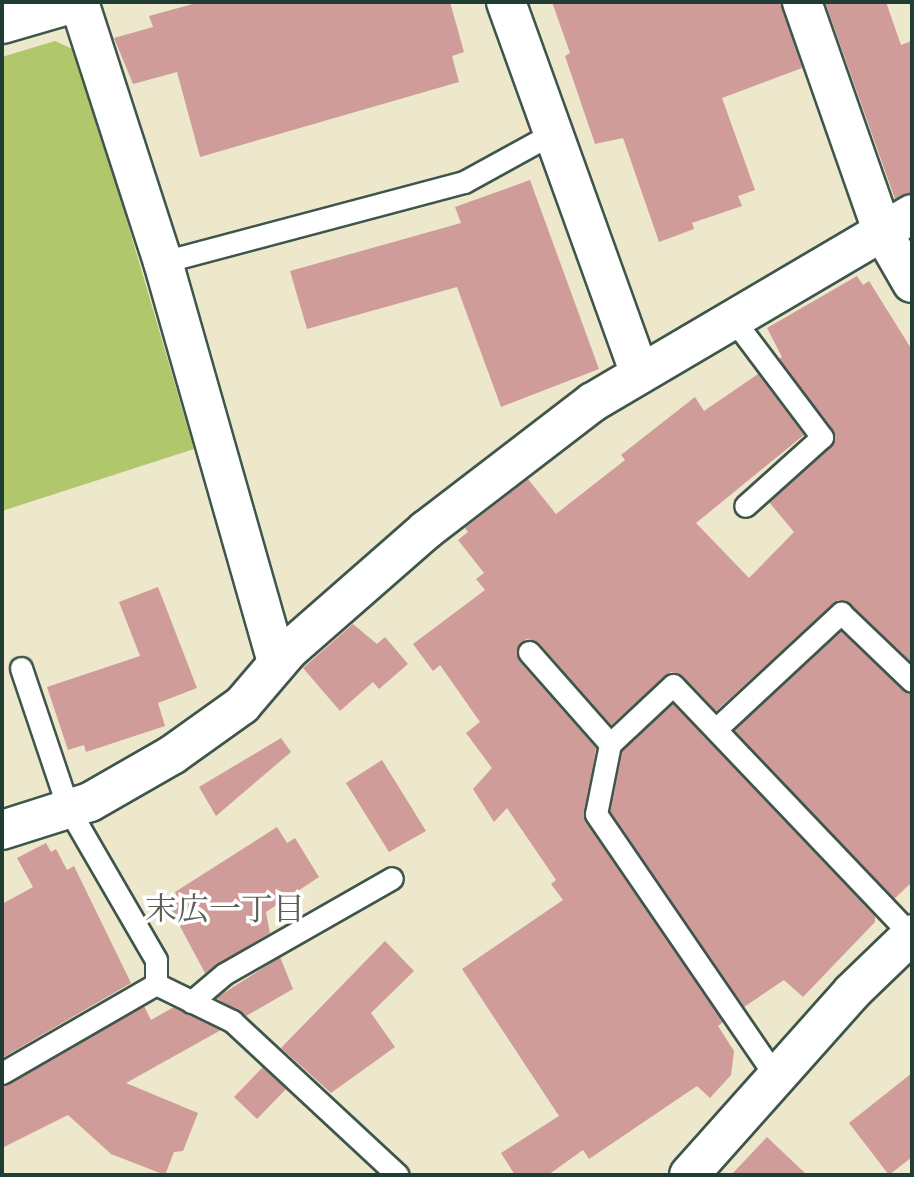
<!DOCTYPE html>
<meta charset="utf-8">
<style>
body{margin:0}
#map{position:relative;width:914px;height:1177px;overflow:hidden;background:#ede7cb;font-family:"IM FELL DW Pica","Noto Serif JP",serif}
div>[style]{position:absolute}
.green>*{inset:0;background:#b0c76c}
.building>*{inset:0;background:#d09c9a}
.roads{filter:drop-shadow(2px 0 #3e564b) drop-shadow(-2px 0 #3e564b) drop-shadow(0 2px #3e564b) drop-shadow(0 -2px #3e564b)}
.service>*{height:21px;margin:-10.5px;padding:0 10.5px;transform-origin:10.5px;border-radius:10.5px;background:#fff}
.minor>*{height:38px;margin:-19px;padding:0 19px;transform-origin:19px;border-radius:19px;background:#fff}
.tertiary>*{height:38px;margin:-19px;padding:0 19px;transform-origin:19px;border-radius:19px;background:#fff}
span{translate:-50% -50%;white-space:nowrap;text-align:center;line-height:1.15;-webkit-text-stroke:7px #fff;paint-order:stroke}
.neighbourhood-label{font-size:32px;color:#5d5e58}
.frame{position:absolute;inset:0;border:4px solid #1f3d34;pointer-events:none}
</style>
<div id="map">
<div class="green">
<div style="clip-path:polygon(55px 41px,77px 51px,194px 449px,2px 511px,2px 57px)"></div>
</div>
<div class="building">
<div style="clip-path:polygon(200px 2px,450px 2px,464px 52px,452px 56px,459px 82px,200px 157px,177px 72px,133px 84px,114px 38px,153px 27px,149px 16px)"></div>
<div style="clip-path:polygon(552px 2px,781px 2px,802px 68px,722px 98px,755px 190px,738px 196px,742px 206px,692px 223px,694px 229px,659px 242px,623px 138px,595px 144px,565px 56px,570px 53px)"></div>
<div style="clip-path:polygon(825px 2px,886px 2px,901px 45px,912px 41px,912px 192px,895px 199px)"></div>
<div style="clip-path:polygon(530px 180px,599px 369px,501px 407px,457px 287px,307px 329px,290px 271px,461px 223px,455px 207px)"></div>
<div style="clip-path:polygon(857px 276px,863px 285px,869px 281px,912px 350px,912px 663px,850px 604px,838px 600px,716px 711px,682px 676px,671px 672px,611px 725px,539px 643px,527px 639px,520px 643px,519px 661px,596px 748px,585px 821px,723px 1022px,718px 1026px,734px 1051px,731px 1075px,710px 1098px,697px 1086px,589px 1159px,583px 1150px,548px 1175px,515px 1175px,501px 1153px,559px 1116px,462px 969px,563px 900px,551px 884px,556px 880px,507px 808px,494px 822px,473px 789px,492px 768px,466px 733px,480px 722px,440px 665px,433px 671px,413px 644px,485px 590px,476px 579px,484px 573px,458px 540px,468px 532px,465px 528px,528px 479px,556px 514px,625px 460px,621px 455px,695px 397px,704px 411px,758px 374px,804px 435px,696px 523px,749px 578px,794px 532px,769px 502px,831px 447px,835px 436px,779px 359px,782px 357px,767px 328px)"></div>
<div style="clip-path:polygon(158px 587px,197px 688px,158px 703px,165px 726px,86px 752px,84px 745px,68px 750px,47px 687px,140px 656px,119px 602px)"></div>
<div style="clip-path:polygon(353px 624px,377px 644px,385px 637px,408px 664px,379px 689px,373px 682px,340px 711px,303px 668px)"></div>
<div style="clip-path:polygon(841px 631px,903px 690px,912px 694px,912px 882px,894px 899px,734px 730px)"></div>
<div style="clip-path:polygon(672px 703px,875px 916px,875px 922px,803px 997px,784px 980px,744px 1007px,610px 811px,622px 751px)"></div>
<div style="clip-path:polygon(281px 738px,291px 752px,216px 816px,199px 787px)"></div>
<div style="clip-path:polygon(382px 760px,426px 831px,389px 852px,346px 783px)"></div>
<div style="clip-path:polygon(277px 827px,287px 843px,295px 838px,319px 877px,266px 912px,270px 933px,205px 973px,168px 904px,178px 899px,175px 892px)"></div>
<div style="clip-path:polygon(46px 843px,51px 852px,56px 849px,67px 870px,74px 866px,131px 983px,2px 1058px,2px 904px,33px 887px,17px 858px)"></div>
<div style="clip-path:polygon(385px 941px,414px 971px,371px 1013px,395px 1047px,331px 1093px,281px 1048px)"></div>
<div style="clip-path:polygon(280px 957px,293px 989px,246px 1016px,216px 998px)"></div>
<div style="clip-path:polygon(144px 1006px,151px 1020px,174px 1007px,221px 1030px,126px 1083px,198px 1113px,183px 1151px,174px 1152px,165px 1175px,111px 1154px,68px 1115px,2px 1148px,2px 1086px)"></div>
<div style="clip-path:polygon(263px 1067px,286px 1089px,257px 1119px,234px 1097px)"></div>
<div style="clip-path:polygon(912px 1073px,912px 1157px,889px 1175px,849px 1123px)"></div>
<div style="clip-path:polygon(767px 1137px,807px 1175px,731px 1175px)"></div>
</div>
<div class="roads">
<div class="service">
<div style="left:163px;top:262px;width:311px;rotate:-14.9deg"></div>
<div style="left:464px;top:182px;width:102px;rotate:-28.8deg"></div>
<div style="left:733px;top:319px;width:148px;rotate:53deg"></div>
<div style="left:822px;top:437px;width:103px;rotate:138.1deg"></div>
<div style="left:529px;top:652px;width:123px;rotate:48.6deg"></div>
<div style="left:610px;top:744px;width:71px;rotate:101.3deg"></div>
<div style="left:596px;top:814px;width:319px;rotate:55.6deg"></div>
<div style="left:21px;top:668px;width:148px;rotate:71.4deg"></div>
<div style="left:68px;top:808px;width:176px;rotate:59.9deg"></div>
<div style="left:156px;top:960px;width:24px;rotate:90deg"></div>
<div style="left:716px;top:729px;width:171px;rotate:-42.9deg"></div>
<div style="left:841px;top:613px;width:98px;rotate:43.8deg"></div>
<div style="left:610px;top:744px;width:86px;rotate:-43.1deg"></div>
<div style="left:673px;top:685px;width:345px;rotate:46.4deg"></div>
<div style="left:156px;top:984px;width:85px;rotate:26deg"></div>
<div style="left:232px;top:1021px;width:226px;rotate:42.9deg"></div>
<div style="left:191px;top:1002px;width:43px;rotate:-40.3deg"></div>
<div style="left:224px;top:974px;width:193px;rotate:-29.7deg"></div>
<div style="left:2px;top:1073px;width:178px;rotate:-30deg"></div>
</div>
<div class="minor">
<div style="left:79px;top:2px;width:273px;rotate:72.1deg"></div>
<div style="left:163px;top:262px;width:417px;rotate:74.1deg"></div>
<div style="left:506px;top:2px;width:395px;rotate:70.2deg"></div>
<div style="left:802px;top:2px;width:243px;rotate:70.7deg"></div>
<div style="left:882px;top:231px;width:60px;rotate:60deg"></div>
<div style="left:2px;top:24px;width:79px;rotate:-16.1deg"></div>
<div style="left:2px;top:830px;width:92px;rotate:-17.7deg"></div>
<div style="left:90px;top:802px;width:95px;rotate:-29.8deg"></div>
<div style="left:172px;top:755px;width:86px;rotate:-35.5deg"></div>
<div style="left:242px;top:705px;width:72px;rotate:-49.5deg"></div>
<div style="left:289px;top:650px;width:182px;rotate:-41.2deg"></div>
<div style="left:426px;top:530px;width:210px;rotate:-37.5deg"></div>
<div style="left:593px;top:402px;width:370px;rotate:-30.5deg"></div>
</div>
<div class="tertiary">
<div style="left:689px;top:1175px;width:245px;rotate:-48.3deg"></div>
<div style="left:852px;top:992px;width:83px;rotate:-44deg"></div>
</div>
</div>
<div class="neighbourhood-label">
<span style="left:225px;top:911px">末広一丁目</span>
</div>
<div class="frame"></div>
</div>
